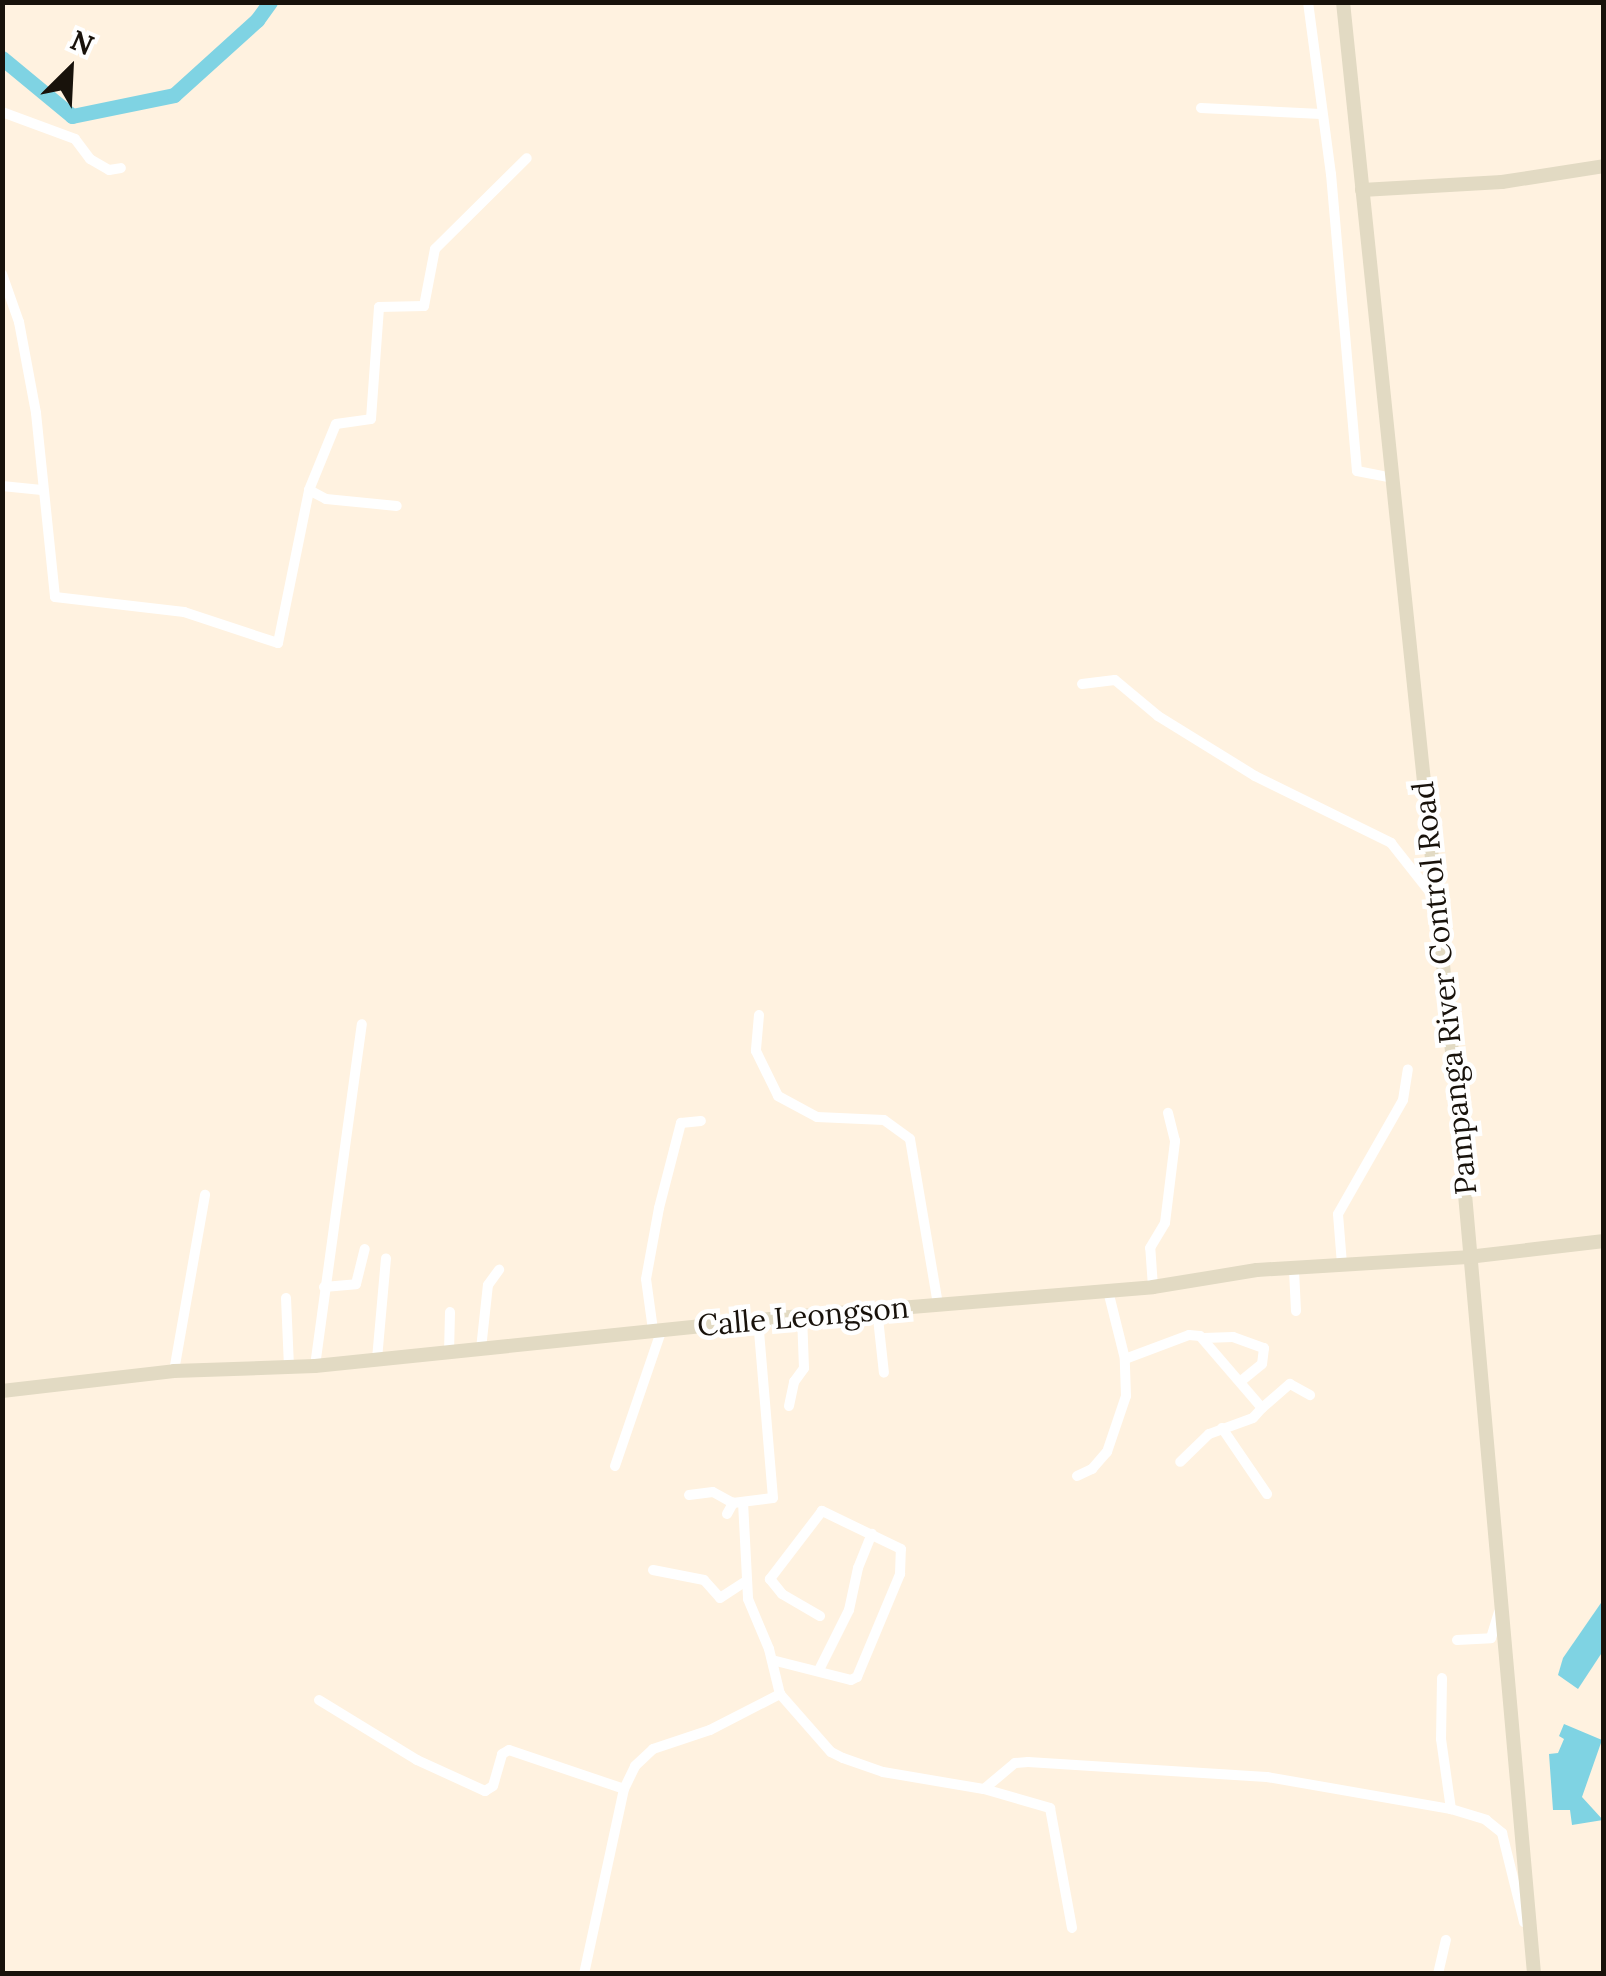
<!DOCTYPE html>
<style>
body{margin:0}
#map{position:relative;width:1606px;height:1976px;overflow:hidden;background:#fff2e0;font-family:Lora,serif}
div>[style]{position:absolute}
.water>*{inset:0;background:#7fd3e3}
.river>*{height:15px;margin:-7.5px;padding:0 7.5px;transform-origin:7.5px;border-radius:7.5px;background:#7fd3e3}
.street>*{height:10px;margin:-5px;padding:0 5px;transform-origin:5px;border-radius:5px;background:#fff}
.secondary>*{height:14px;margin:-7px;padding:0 7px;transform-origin:7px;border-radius:7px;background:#e2dac3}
span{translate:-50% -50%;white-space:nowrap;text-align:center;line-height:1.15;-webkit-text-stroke:9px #fff;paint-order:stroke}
.street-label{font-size:30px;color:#18120b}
.frame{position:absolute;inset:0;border:5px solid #18120b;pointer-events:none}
.north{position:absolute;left:20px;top:20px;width:100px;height:100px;-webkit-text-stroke:8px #fff;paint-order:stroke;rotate:24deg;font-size:28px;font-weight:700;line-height:40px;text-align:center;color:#18120b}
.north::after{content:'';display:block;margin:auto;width:35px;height:45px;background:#18120b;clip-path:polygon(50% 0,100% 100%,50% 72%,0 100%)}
</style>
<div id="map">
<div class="water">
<div style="clip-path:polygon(1603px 1600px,1603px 1651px,1578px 1689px,1558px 1675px,1563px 1658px)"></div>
<div style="clip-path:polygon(1564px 1724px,1602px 1740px,1582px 1797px,1603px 1820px,1572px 1825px,1570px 1810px,1553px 1810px,1549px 1754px,1558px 1753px,1564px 1739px,1559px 1736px)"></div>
</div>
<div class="river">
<div style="left:2px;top:58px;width:91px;rotate:39.6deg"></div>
<div style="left:72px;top:116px;width:104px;rotate:-11.6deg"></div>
<div style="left:174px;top:95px;width:112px;rotate:-42.1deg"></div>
<div style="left:257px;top:20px;width:22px;rotate:-54deg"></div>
</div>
<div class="street">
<div style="left:1308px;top:2px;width:174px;rotate:82.4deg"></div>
<div style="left:1331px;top:174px;width:298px;rotate:85deg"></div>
<div style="left:1357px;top:471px;width:36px;rotate:11deg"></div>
<div style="left:1201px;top:108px;width:120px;rotate:2.9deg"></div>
<div style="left:2px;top:112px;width:78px;rotate:20.3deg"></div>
<div style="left:75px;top:139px;width:25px;rotate:53deg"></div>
<div style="left:90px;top:159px;width:22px;rotate:30deg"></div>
<div style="left:109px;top:170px;width:12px;rotate:-9deg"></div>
<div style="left:2px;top:274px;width:51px;rotate:70.5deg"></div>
<div style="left:19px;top:322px;width:93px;rotate:79.4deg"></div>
<div style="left:36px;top:413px;width:185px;rotate:84.1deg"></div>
<div style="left:55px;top:597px;width:130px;rotate:6.6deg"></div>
<div style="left:184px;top:612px;width:99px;rotate:18.3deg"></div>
<div style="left:278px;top:643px;width:156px;rotate:-78.5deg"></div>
<div style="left:309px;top:490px;width:19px;rotate:28deg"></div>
<div style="left:326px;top:499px;width:71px;rotate:5.6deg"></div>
<div style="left:2px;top:486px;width:40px;rotate:5.7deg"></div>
<div style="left:309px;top:490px;width:71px;rotate:-67.8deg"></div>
<div style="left:336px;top:424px;width:35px;rotate:-8deg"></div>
<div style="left:371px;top:419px;width:112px;rotate:-85.9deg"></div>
<div style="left:379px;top:307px;width:45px;rotate:-1.3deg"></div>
<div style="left:424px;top:306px;width:58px;rotate:-79.1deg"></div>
<div style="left:435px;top:249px;width:129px;rotate:-44.7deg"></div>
<div style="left:1082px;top:684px;width:33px;rotate:-7deg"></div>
<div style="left:1115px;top:680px;width:56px;rotate:39.9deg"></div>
<div style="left:1158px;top:716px;width:114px;rotate:31.7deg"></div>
<div style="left:1255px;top:776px;width:152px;rotate:26.2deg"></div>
<div style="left:1391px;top:843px;width:68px;rotate:51.6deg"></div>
<div style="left:759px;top:1015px;width:36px;rotate:95deg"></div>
<div style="left:756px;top:1051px;width:50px;rotate:63.9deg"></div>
<div style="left:778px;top:1096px;width:44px;rotate:28.3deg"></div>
<div style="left:817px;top:1117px;width:67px;rotate:2.6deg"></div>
<div style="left:884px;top:1120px;width:32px;rotate:36deg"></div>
<div style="left:910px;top:1139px;width:167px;rotate:80.4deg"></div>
<div style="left:1342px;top:1264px;width:50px;rotate:-94.6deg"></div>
<div style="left:1338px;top:1214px;width:131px;rotate:-60.3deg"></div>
<div style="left:1403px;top:1100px;width:31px;rotate:-81deg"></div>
<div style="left:1294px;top:1270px;width:41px;rotate:87.2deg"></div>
<div style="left:324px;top:1287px;width:32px;rotate:-5deg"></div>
<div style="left:356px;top:1284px;width:36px;rotate:-76deg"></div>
<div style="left:1153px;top:1287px;width:39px;rotate:-94deg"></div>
<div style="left:1150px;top:1248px;width:29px;rotate:-59deg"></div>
<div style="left:1165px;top:1223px;width:83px;rotate:-83deg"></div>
<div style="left:1175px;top:1141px;width:29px;rotate:-104deg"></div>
<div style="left:286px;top:1298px;width:69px;rotate:87.5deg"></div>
<div style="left:877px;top:1309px;width:64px;rotate:83.8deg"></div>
<div style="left:653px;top:1330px;width:51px;rotate:-97.8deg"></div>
<div style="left:646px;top:1279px;width:72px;rotate:-79.6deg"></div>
<div style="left:659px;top:1208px;width:88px;rotate:-75.5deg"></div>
<div style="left:681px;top:1123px;width:20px;rotate:-6deg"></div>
<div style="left:1204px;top:1338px;width:29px;rotate:-2deg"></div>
<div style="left:1233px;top:1337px;width:33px;rotate:20deg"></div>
<div style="left:1264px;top:1348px;width:16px;rotate:97deg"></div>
<div style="left:1262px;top:1364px;width:27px;rotate:141deg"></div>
<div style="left:481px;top:1349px;width:64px;rotate:-83.8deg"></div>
<div style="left:488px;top:1285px;width:19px;rotate:-54deg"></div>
<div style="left:449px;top:1353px;width:41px;rotate:-88.6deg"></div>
<div style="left:377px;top:1359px;width:101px;rotate:-84.9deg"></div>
<div style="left:1125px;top:1359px;width:68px;rotate:-20.6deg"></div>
<div style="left:1189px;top:1335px;width:11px;rotate:5deg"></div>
<div style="left:1200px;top:1336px;width:95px;rotate:49.3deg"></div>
<div style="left:1262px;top:1408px;width:13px;rotate:132deg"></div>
<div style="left:1253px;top:1418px;width:47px;rotate:160deg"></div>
<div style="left:1209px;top:1434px;width:40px;rotate:136deg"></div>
<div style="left:315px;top:1366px;width:345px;rotate:-82.2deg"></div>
<div style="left:174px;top:1371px;width:179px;rotate:-80deg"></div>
<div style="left:789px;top:1406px;width:25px;rotate:-78deg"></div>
<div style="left:794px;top:1382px;width:17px;rotate:-54deg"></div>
<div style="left:804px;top:1368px;width:52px;rotate:-92.2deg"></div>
<div style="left:1262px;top:1408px;width:37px;rotate:-41deg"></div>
<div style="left:1290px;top:1384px;width:23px;rotate:29deg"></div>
<div style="left:1222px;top:1428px;width:80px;rotate:55.7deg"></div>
<div style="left:615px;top:1466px;width:145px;rotate:-71.1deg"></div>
<div style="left:1077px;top:1476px;width:17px;rotate:-25deg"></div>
<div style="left:1092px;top:1469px;width:23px;rotate:-49deg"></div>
<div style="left:1107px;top:1452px;width:59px;rotate:-71.3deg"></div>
<div style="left:1126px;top:1396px;width:37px;rotate:-92deg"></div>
<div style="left:1125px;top:1359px;width:70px;rotate:-104deg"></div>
<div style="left:689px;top:1495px;width:24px;rotate:-7deg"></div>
<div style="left:713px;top:1492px;width:23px;rotate:29deg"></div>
<div style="left:743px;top:1502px;width:97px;rotate:87deg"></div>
<div style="left:748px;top:1599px;width:54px;rotate:67.2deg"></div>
<div style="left:769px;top:1649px;width:46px;rotate:76.3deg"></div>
<div style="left:780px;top:1694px;width:77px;rotate:48.7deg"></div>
<div style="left:831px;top:1752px;width:13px;rotate:27deg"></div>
<div style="left:843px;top:1758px;width:42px;rotate:19.3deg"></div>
<div style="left:883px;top:1772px;width:102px;rotate:9.6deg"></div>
<div style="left:984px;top:1789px;width:69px;rotate:16.1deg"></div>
<div style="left:1050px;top:1808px;width:122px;rotate:79.6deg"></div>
<div style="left:727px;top:1514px;width:13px;rotate:-61deg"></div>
<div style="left:733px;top:1503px;width:40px;rotate:-7.1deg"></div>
<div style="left:773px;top:1498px;width:179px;rotate:-94.8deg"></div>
<div style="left:653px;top:1570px;width:52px;rotate:11.1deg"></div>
<div style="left:704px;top:1580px;width:24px;rotate:48deg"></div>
<div style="left:720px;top:1598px;width:30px;rotate:-33deg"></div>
<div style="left:1457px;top:1640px;width:34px;rotate:-3deg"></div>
<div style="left:1491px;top:1638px;width:27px;rotate:-73deg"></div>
<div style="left:772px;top:1660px;width:81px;rotate:14.2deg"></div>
<div style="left:851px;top:1680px;width:7px;rotate:-27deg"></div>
<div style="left:857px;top:1677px;width:112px;rotate:-67.3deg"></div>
<div style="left:900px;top:1574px;width:25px;rotate:-88deg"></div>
<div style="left:901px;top:1549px;width:88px;rotate:-154.3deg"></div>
<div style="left:822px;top:1511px;width:86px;rotate:127.4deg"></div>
<div style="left:770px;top:1579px;width:19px;rotate:51deg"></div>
<div style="left:782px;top:1594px;width:44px;rotate:30.1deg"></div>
<div style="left:819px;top:1670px;width:67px;rotate:-63.4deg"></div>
<div style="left:849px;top:1610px;width:43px;rotate:-77.9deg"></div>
<div style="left:858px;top:1568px;width:37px;rotate:-68deg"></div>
<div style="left:1442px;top:1678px;width:61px;rotate:90.9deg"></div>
<div style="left:1441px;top:1739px;width:71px;rotate:81.9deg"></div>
<div style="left:1451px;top:1809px;width:37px;rotate:17deg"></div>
<div style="left:1486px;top:1820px;width:21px;rotate:39deg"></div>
<div style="left:1502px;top:1833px;width:92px;rotate:76.1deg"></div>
<div style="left:319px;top:1700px;width:115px;rotate:31.5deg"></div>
<div style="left:417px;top:1760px;width:75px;rotate:24.5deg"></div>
<div style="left:485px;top:1791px;width:9px;rotate:-32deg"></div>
<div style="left:493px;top:1786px;width:33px;rotate:-74deg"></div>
<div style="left:502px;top:1754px;width:8px;rotate:-30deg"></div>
<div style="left:509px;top:1750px;width:121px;rotate:18.7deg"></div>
<div style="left:624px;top:1789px;width:189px;rotate:102.2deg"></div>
<div style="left:624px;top:1789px;width:25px;rotate:-64deg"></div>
<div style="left:635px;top:1766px;width:25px;rotate:-43deg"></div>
<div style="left:653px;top:1749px;width:60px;rotate:-18.4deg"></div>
<div style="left:710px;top:1730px;width:79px;rotate:-27.2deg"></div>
<div style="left:984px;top:1789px;width:40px;rotate:-40deg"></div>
<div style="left:1015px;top:1763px;width:13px;rotate:-4deg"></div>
<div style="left:1028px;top:1762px;width:239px;rotate:3.6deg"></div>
<div style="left:1267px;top:1777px;width:187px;rotate:9.9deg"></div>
<div style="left:1438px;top:1974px;width:35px;rotate:-77deg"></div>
</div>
<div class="secondary">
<div style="left:1343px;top:2px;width:1074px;rotate:84.07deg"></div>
<div style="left:1454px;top:1070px;width:908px;rotate:84.94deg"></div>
<div style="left:1362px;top:190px;width:140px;rotate:-3.3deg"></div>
<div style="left:1502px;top:182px;width:103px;rotate:-8.9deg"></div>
<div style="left:2px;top:1391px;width:173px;rotate:-6.6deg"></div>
<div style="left:174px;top:1371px;width:141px;rotate:-2deg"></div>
<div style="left:315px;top:1366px;width:490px;rotate:-5.9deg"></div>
<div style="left:802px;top:1316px;width:352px;rotate:-4.7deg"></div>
<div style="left:1153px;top:1287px;width:105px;rotate:-9.3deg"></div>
<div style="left:1257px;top:1270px;width:211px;rotate:-3.5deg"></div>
<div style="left:1468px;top:1257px;width:137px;rotate:-6.7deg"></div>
</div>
<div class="street-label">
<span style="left:1444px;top:988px;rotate:-96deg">Pampanga River Control Road</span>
<span style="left:803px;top:1316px;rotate:-5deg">Calle Leongson</span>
</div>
<div class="frame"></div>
<div class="north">N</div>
</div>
